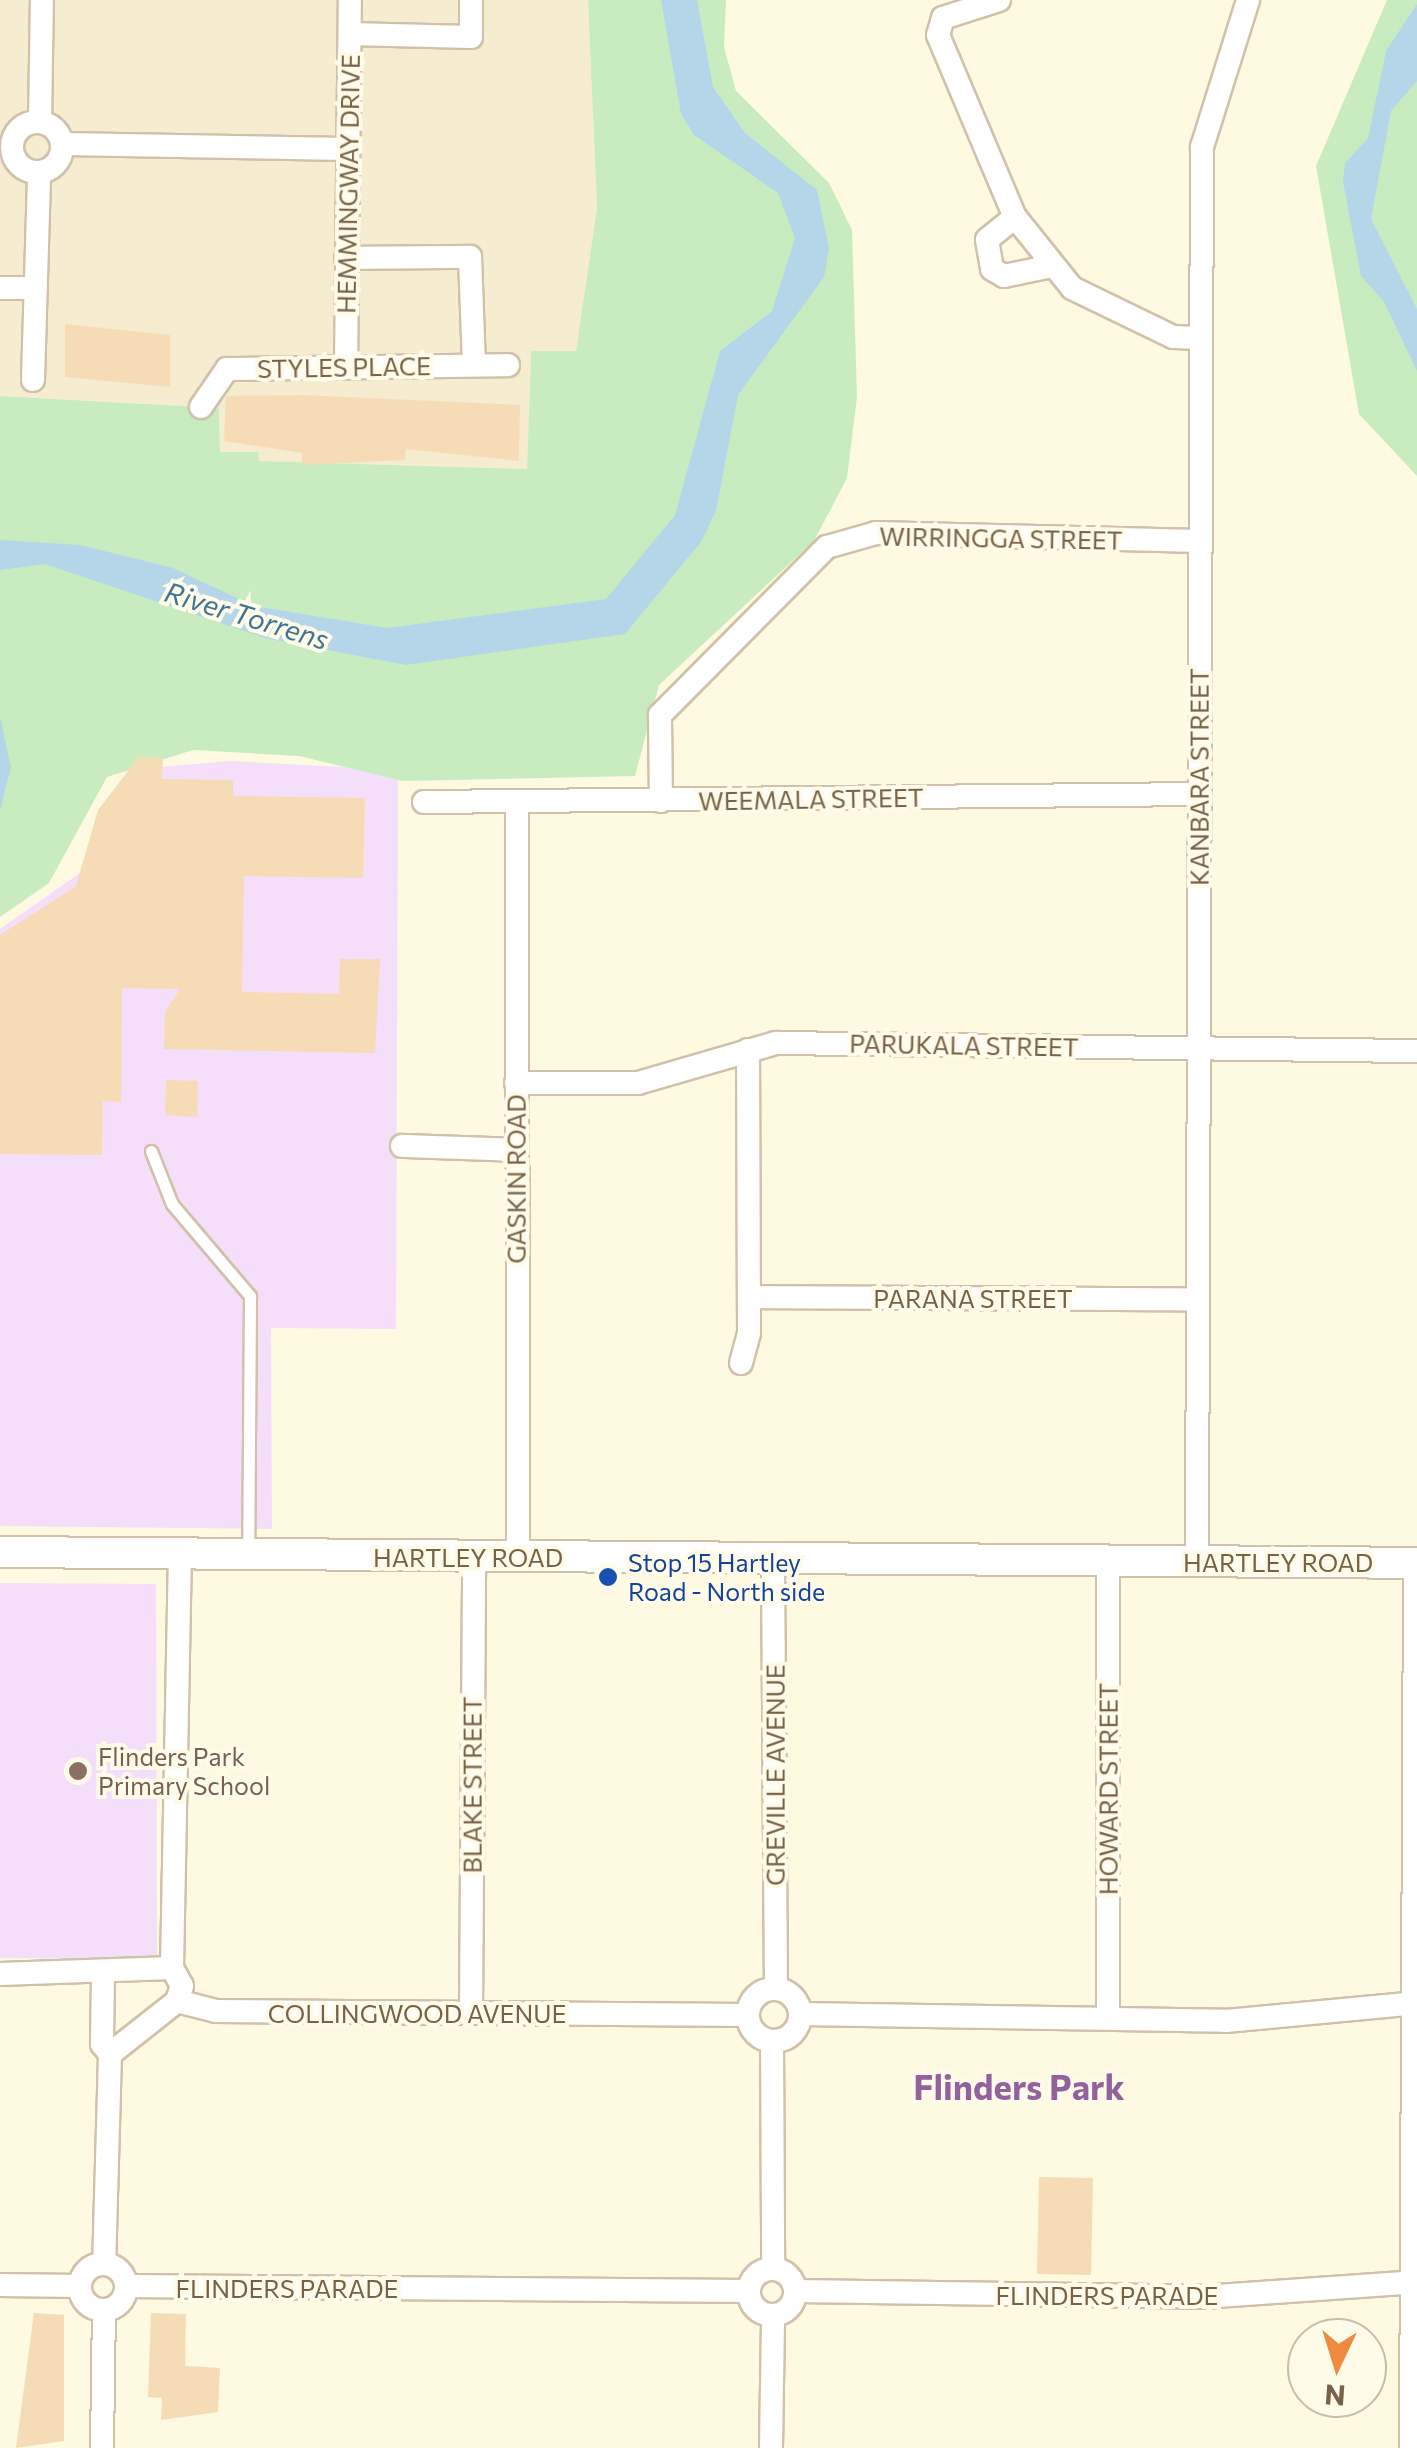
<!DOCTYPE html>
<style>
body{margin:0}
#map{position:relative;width:1417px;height:2448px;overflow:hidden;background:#fef9e1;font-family:Commissioner,sans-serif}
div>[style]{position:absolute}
.residential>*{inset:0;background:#f6eccf}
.education>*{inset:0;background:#f5defa}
.green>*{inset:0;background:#c8ecbf}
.water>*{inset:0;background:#b5d6e8}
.building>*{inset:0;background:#f5dcb7}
.roads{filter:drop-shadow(2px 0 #d0c1a8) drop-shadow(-2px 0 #d0c1a8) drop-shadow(0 2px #d0c1a8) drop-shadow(0 -2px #d0c1a8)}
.service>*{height:11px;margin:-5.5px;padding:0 5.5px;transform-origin:5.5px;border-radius:5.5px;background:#fff}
.minor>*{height:22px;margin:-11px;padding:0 11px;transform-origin:11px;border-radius:11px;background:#fff}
.minor>.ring{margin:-11px;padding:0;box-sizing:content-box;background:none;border:22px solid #fff;border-radius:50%}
.tertiary>*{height:30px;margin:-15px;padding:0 15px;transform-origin:15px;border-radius:15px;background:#fff}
.dots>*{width:28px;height:28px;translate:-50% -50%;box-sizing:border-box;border:5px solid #fffbe9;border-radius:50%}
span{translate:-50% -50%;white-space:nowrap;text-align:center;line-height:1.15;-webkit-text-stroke:8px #fffbe9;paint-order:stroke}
.street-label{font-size:25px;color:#776246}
.transit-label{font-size:25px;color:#164399}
.left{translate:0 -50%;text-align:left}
.education-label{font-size:25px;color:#785e54}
.water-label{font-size:28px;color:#417594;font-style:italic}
.district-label{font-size:35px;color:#93619b;font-weight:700}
.north{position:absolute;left:1287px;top:2318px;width:100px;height:100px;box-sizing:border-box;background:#fffbe9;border:2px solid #c9bea8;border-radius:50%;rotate:184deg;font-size:28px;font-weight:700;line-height:40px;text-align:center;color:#776246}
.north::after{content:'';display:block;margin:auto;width:35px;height:45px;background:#f08a3e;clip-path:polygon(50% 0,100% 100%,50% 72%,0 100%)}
</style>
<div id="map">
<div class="residential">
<div style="clip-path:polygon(0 0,588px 0,597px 208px,576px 351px,531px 352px,527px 469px,258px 461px,257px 452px,220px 452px,219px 408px,0 396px)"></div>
</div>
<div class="education">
<div style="clip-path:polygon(229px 761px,398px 770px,396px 1329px,271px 1328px,272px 1529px,0 1526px,0 929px,80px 873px,139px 769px)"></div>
<div style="clip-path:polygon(0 1583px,156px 1584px,157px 1959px,0 1958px)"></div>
</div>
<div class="green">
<div style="clip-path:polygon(588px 0,726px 0,724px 47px,736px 91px,829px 183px,852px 230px,857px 397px,847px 478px,814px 541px,659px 685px,635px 776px,403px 781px,299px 756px,193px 750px,107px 777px,49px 883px,0 917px,0 396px,219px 408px,220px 452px,258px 452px,259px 461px,527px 469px,531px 351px,576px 351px,597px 208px)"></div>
<div style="clip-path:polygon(1387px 0,1417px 0,1417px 476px,1359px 414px,1316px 166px)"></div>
</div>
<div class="water">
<div style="clip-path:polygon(661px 0,697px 0,713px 87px,745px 133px,817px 190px,829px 248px,824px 277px,738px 395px,716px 511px,701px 542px,625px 634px,406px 665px,265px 638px,45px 564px,0 570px,0 540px,80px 545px,173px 568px,254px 606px,387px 628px,606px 599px,675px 515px,720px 351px,772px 311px,795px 238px,778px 193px,694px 135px,681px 114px)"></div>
<div style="clip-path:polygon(1417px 4px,1417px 81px,1391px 111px,1371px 219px,1417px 309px,1417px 371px,1384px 302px,1361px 276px,1343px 182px,1345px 163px,1368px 138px,1386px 51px)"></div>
<div style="clip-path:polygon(0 717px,11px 767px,0 811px)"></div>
</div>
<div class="building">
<div style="clip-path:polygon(65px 324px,170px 335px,170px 387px,65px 377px)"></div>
<div style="clip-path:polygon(303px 395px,520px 405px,519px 461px,406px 449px,405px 460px,302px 465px,302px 453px,224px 441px,226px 396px)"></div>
<div style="clip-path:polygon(139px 757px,163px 758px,162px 779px,233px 780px,233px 796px,365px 798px,363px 878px,244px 876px,242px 992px,339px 994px,340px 959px,380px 959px,375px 1053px,164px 1049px,165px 1012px,180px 989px,122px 988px,121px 1102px,103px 1101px,102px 1155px,0 1154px,0 935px,76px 886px,98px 810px)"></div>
<div style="clip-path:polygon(166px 1080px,198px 1081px,197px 1117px,165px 1115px)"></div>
<div style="clip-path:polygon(1039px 2177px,1093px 2178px,1091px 2275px,1037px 2274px)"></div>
<div style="clip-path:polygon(34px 2313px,64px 2315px,64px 2441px,16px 2448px)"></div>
<div style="clip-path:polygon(151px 2313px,186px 2314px,185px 2366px,220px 2368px,218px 2412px,161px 2420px,162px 2398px,148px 2397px)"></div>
</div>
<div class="roads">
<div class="service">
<div style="left:151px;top:1151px;width:57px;rotate:68.4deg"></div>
<div style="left:172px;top:1204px;width:121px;rotate:49.7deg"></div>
<div style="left:250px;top:1296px;width:255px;rotate:90.4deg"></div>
</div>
<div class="minor">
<div style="left:999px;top:0;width:59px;rotate:162.2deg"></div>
<div style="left:943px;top:18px;width:18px;rotate:106deg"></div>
<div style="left:938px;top:35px;width:198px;rotate:67.1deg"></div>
<div style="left:1015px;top:217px;width:91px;rotate:51.2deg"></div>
<div style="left:1072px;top:288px;width:112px;rotate:25.9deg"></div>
<div style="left:1173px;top:337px;width:26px;rotate:2deg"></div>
<div style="left:350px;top:34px;width:121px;rotate:1.4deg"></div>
<div style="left:471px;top:37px;width:37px;rotate:-90deg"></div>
<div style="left:40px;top:122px;width:122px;rotate:-89.1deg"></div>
<div class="ring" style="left:12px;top:122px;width:28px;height:28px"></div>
<div style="left:62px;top:144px;width:287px;rotate:1deg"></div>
<div style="left:1015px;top:217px;width:36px;rotate:141deg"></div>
<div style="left:987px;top:240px;width:29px;rotate:80deg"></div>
<div style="left:992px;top:269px;width:14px;rotate:30deg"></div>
<div style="left:1004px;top:276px;width:44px;rotate:-11.8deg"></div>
<div style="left:346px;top:258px;width:124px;rotate:-0.5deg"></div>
<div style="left:470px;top:257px;width:108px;rotate:87.9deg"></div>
<div style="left:0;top:288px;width:36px"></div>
<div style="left:346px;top:368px;width:368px;rotate:-89.4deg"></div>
<div style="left:33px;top:380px;width:208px;rotate:-88.3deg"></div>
<div style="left:201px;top:407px;width:46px;rotate:-55.6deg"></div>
<div style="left:227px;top:369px;width:281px;rotate:-0.8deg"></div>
<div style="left:661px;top:801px;width:86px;rotate:-90.7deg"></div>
<div style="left:660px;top:715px;width:237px;rotate:-45.2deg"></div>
<div style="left:827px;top:547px;width:51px;rotate:-15.9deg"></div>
<div style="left:876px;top:533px;width:323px;rotate:1.4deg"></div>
<div style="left:424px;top:802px;width:774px;rotate:-0.59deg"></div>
<div style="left:517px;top:802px;width:755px;rotate:89.92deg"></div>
<div style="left:516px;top:1083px;width:122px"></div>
<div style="left:638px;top:1083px;width:144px;rotate:-16.2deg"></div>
<div style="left:776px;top:1043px;width:641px;rotate:0.72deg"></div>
<div style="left:402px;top:1146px;width:114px;rotate:2deg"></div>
<div style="left:750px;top:1297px;width:446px;rotate:0.3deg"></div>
<div style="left:741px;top:1363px;width:31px;rotate:-75deg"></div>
<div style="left:749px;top:1333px;width:283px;rotate:-90.2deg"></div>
<div style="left:773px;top:1560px;width:429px;rotate:89.6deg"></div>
<div style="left:1197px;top:1561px;width:1414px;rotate:-89.8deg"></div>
<div style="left:1202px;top:147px;width:154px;rotate:-72.6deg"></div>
<div style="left:172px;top:1968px;width:412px;rotate:-88.9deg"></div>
<div style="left:0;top:1974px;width:172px;rotate:-2deg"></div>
<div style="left:103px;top:1977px;width:67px;rotate:90.9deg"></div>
<div style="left:102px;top:2044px;width:13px;rotate:51deg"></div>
<div style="left:110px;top:2054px;width:210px;rotate:91.6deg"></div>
<div class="ring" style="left:748px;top:1989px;width:30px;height:30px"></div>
<div style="left:177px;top:2001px;width:40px;rotate:14.4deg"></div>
<div style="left:216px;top:2011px;width:532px;rotate:0.43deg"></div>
<div style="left:471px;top:2013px;width:457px;rotate:-89.6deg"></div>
<div style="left:800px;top:2014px;width:426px;rotate:0.9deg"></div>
<div style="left:1226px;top:2021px;width:192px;rotate:-5.4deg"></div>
<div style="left:1108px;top:2016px;width:454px;rotate:-90deg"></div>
<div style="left:772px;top:2041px;width:227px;rotate:89.7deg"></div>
<div style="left:110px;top:2054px;width:85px;rotate:-38.3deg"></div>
<div style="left:177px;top:2001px;width:16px;rotate:-72deg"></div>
<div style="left:182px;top:1986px;width:21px;rotate:-119deg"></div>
<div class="ring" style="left:80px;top:2264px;width:24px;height:24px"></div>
<div class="ring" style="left:749px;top:2269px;width:24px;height:24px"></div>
<div style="left:0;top:2285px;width:79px;rotate:0.7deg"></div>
<div style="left:127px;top:2286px;width:621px;rotate:0.46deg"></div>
<div style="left:796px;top:2291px;width:407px;rotate:0.8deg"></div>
<div style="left:1203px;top:2297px;width:215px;rotate:-4deg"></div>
<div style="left:102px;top:2448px;width:138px;rotate:-89.2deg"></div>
<div style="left:771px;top:2448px;width:133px;rotate:-89.1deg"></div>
<div style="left:1411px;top:2448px;width:885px;rotate:-89.74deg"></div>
</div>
<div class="tertiary">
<div style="left:0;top:1552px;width:1417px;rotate:0.44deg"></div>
</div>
</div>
<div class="dots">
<div style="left:608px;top:1577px;background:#1a4fb4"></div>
<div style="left:78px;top:1771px;background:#8d6e63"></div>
</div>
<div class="street-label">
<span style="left:348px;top:184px;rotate:-89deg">HEMMINGWAY DRIVE</span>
<span style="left:344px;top:367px;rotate:-1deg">STYLES PLACE</span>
<span style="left:1001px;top:538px;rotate:1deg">WIRRINGGA STREET</span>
<span style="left:1199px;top:777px;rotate:-90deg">KANBARA STREET</span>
<span style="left:811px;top:799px;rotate:-1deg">WEEMALA STREET</span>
<span style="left:964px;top:1045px;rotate:1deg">PARUKALA STREET</span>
<span style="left:516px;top:1179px;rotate:-90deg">GASKIN ROAD</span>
<span style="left:973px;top:1298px">PARANA STREET</span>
<span style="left:468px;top:1557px">HARTLEY ROAD</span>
<span style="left:1278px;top:1562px">HARTLEY ROAD</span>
<span style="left:775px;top:1775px;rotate:-90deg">GREVILLE AVENUE</span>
<span style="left:472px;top:1785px;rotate:-90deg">BLAKE STREET</span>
<span style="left:1108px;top:1789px;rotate:-90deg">HOWARD STREET</span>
<span style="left:417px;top:2013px">COLLINGWOOD AVENUE</span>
<span style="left:287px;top:2288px">FLINDERS PARADE</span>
<span style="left:1107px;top:2295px">FLINDERS PARADE</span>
</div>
<div class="transit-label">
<span class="left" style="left:628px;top:1577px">Stop 15 Hartley<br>Road - North side</span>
</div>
<div class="education-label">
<span class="left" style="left:98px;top:1771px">Flinders Park<br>Primary School</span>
</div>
<div class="water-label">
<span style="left:247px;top:615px;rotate:17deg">River Torrens</span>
</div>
<div class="district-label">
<span style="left:1019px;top:2086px">Flinders Park</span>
</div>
<div class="north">N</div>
</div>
